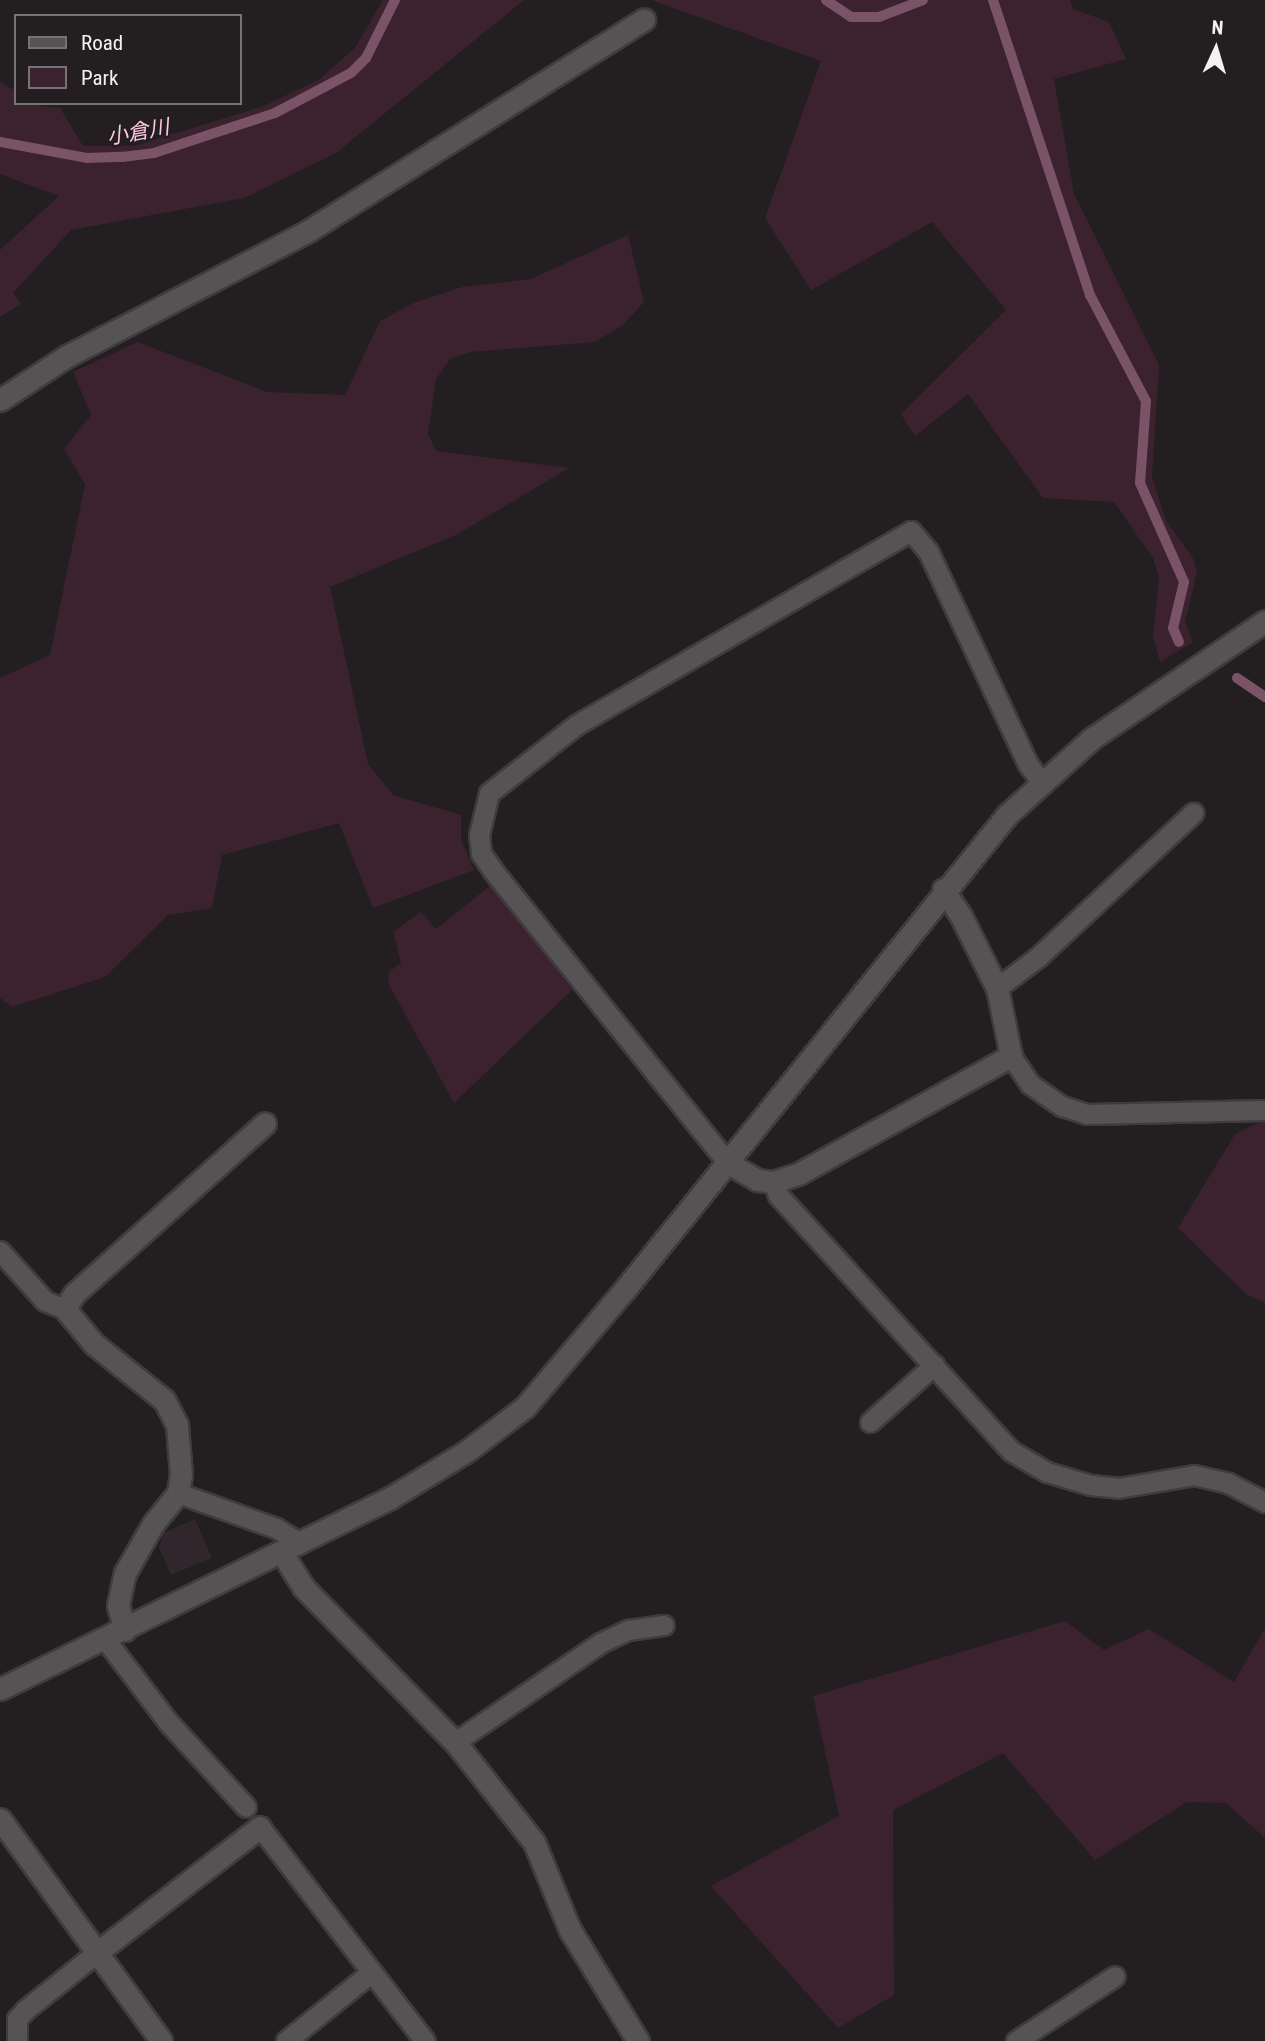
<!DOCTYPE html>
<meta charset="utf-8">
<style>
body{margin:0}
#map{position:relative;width:1265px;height:2041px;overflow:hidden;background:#231e20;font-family:"Roboto Condensed","Noto Sans JP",sans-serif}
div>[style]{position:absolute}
.built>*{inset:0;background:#31262b}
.green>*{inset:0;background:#3c222f}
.stream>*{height:10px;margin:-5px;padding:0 5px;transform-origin:5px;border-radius:5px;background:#7b5366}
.roads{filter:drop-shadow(2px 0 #403c3d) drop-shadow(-2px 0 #403c3d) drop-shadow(0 2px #403c3d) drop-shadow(0 -2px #403c3d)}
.service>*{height:19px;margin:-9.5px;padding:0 9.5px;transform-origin:9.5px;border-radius:9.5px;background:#565354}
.minor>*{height:21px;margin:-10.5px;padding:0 10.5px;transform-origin:10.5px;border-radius:10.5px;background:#565354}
.tertiary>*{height:21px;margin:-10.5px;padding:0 10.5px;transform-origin:10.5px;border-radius:10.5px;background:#565354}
span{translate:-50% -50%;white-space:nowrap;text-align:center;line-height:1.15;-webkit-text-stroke:5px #231e20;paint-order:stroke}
.water-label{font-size:21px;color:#ffc7e1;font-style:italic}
.legend{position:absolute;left:14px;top:14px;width:228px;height:91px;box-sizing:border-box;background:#231e20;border:2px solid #777274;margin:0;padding:9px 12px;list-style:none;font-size:21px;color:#f4f1f2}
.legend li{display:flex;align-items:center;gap:14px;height:35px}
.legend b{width:35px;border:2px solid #777274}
.north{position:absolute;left:1181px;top:14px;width:70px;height:70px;-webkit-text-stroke:5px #231e20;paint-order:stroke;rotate:4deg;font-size:19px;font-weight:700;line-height:28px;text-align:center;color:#f4f1f2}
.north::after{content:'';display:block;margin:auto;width:24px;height:32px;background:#f4f1f2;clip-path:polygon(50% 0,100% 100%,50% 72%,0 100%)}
</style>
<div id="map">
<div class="built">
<div style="clip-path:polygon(195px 1519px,212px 1558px,171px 1575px,159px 1547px,163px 1533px)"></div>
</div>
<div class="green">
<div style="clip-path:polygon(383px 0,524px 0,336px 153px,244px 198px,71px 230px,13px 293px,21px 304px,0 317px,0 250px,59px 196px,0 174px,0 82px,16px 91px,16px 103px,60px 108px,83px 146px,134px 146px,264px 106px,320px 79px,355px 48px)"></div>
<div style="clip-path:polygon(651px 0,1070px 0,1073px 9px,1109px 22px,1126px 59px,1054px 79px,1074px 194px,1159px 365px,1152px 477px,1166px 521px,1193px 558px,1197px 572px,1185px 622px,1193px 642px,1160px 662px,1153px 637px,1159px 578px,1153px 558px,1114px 502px,1043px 498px,968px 394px,915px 436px,901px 414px,1006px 310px,932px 222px,811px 290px,765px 218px,821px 61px)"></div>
<div style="clip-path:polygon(628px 235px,644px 302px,622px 326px,594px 342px,471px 352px,451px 358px,436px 379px,428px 434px,436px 451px,569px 468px,458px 534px,330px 587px,368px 764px,393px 795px,461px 815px,461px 840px,474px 870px,373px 908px,339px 823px,222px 855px,212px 908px,168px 915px,105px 977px,12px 1007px,0 998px,0 678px,50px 655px,85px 484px,64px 449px,91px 415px,73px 372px,138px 342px,267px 392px,345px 395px,380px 321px,413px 303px,462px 287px,531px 279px)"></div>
<div style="clip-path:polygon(492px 884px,572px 990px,454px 1103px,388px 983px,389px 972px,401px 963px,393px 932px,421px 912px,436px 929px)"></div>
<div style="clip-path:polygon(1265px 1120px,1265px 1303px,1246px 1294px,1178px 1228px,1235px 1134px)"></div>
<div style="clip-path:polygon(1065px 1621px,1104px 1650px,1149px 1629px,1234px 1682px,1265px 1628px,1265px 1838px,1226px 1803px,1187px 1802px,1095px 1860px,1003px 1753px,893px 1810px,894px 1995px,838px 2028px,711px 1886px,839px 1816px,813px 1696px)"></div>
</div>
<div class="stream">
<div style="left:826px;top:0;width:30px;rotate:34deg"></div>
<div style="left:851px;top:17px;width:28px"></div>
<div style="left:879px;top:17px;width:47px;rotate:-21.1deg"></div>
<div style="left:993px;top:0;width:311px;rotate:71.8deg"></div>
<div style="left:1090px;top:295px;width:120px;rotate:62.2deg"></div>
<div style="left:1146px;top:401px;width:82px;rotate:94.2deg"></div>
<div style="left:1140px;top:483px;width:108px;rotate:66deg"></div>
<div style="left:1184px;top:582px;width:47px;rotate:103.4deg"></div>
<div style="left:1173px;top:628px;width:15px;rotate:67deg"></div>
<div style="left:0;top:142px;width:88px;rotate:10.4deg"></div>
<div style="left:87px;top:158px;width:35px;rotate:-2deg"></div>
<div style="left:122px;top:157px;width:32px;rotate:-7deg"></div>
<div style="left:154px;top:153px;width:127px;rotate:-18.3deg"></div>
<div style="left:275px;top:113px;width:86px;rotate:-27.8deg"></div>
<div style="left:351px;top:73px;width:21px;rotate:-45deg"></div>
<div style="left:366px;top:58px;width:65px;rotate:-63.4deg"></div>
<div style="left:1237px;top:678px;width:34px;rotate:34deg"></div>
</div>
<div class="roads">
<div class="service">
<div style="left:997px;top:988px;width:51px;rotate:-37.1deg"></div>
<div style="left:1038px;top:957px;width:212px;rotate:-42.9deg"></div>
<div style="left:1011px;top:1056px;width:34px;rotate:56deg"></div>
<div style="left:1030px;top:1084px;width:39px;rotate:35deg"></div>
<div style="left:1062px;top:1106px;width:26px;rotate:18deg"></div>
<div style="left:1087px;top:1114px;width:178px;rotate:-1.3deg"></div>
<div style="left:728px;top:1163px;width:377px;rotate:-128.8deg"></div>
<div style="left:492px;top:869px;width:19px;rotate:-125deg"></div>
<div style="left:481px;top:853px;width:18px;rotate:-96deg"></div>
<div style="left:479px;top:835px;width:43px;rotate:-76.6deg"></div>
<div style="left:489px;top:793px;width:110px;rotate:-38deg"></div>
<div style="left:576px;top:725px;width:387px;rotate:-30.1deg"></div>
<div style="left:911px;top:531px;width:26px;rotate:50deg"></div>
<div style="left:928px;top:551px;width:235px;rotate:64.9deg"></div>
<div style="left:1028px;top:764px;width:24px;rotate:54deg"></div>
<div style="left:773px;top:1182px;width:14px;rotate:69deg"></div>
<div style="left:778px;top:1195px;width:346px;rotate:47.7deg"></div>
<div style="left:1011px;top:1451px;width:42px;rotate:30.3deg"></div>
<div style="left:1047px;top:1472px;width:46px;rotate:16.5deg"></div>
<div style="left:1091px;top:1485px;width:27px;rotate:6deg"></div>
<div style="left:1118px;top:1488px;width:77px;rotate:-9.7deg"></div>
<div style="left:1194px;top:1475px;width:35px;rotate:13deg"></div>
<div style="left:1228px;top:1483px;width:42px;rotate:27.2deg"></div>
<div style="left:0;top:1251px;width:67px;rotate:48deg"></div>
<div style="left:45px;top:1301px;width:22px;rotate:22deg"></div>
<div style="left:870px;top:1422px;width:86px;rotate:-41.7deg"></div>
<div style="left:178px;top:1493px;width:104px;rotate:19.7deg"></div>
<div style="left:276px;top:1528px;width:28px;rotate:32deg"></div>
<div style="left:105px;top:1639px;width:104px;rotate:52.8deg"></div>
<div style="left:168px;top:1722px;width:115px;rotate:47.5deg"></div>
<div style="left:455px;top:1742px;width:176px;rotate:-34.3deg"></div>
<div style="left:600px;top:1643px;width:31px;rotate:-25deg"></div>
<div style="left:628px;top:1630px;width:36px;rotate:-8deg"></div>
<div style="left:260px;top:1827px;width:270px;rotate:52.4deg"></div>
<div style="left:17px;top:2041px;width:22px;rotate:-90deg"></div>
<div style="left:17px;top:2019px;width:12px;rotate:-48deg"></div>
<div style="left:25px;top:2010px;width:90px;rotate:-38.7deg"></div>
<div style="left:286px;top:2041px;width:107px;rotate:-38.9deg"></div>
<div style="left:1016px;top:2041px;width:118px;rotate:-33.3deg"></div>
</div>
<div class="minor">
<div style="left:0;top:400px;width:80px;rotate:-33.3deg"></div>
<div style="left:67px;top:356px;width:271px;rotate:-27.4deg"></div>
<div style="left:308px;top:231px;width:397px;rotate:-32.2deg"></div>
<div style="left:728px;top:1163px;width:34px;rotate:30deg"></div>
<div style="left:757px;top:1180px;width:16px;rotate:7deg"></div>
<div style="left:773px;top:1182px;width:26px;rotate:-18deg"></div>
<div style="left:798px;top:1174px;width:244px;rotate:-29deg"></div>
<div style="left:1011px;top:1056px;width:69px;rotate:-101.6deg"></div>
<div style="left:997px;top:988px;width:80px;rotate:-116.6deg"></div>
<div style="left:961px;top:916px;width:32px;rotate:-124deg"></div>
<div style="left:282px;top:1553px;width:40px;rotate:58deg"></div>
<div style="left:303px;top:1587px;width:217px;rotate:45.6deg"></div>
<div style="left:455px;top:1742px;width:127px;rotate:51.7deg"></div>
<div style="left:534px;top:1842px;width:95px;rotate:67.8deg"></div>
<div style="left:570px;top:1930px;width:130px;rotate:58.5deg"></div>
<div style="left:125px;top:1630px;width:26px;rotate:-106deg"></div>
<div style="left:118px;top:1605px;width:33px;rotate:-78deg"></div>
<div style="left:125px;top:1573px;width:56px;rotate:-60.3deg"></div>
<div style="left:153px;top:1524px;width:40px;rotate:-51deg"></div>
<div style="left:178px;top:1493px;width:18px;rotate:-81deg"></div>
<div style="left:181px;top:1475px;width:50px;rotate:-94.6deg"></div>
<div style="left:177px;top:1425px;width:28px;rotate:-117deg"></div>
<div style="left:164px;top:1400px;width:90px;rotate:-141.3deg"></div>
<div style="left:94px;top:1344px;width:45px;rotate:-129.6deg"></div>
<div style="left:65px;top:1309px;width:17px;rotate:-59deg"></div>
<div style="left:74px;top:1294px;width:256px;rotate:-41.8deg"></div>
<div style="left:0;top:1819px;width:274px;rotate:54deg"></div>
<div style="left:95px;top:1954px;width:208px;rotate:-37.6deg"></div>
</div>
<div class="tertiary">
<div style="left:0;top:1689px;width:434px;rotate:-26.1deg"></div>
<div style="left:390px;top:1498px;width:90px;rotate:-31.4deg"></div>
<div style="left:467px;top:1451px;width:73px;rotate:-37.2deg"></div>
<div style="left:525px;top:1407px;width:156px;rotate:-49.7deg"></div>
<div style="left:626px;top:1288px;width:607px;rotate:-51.15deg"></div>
<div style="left:1007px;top:815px;width:113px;rotate:-42.1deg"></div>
<div style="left:1091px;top:739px;width:210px;rotate:-34.1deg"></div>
</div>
</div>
<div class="water-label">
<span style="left:138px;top:132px;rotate:-10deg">小倉川</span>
</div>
<ul class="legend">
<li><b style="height:9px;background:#565354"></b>Road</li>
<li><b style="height:19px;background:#3c222f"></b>Park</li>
</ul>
<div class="north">N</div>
</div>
